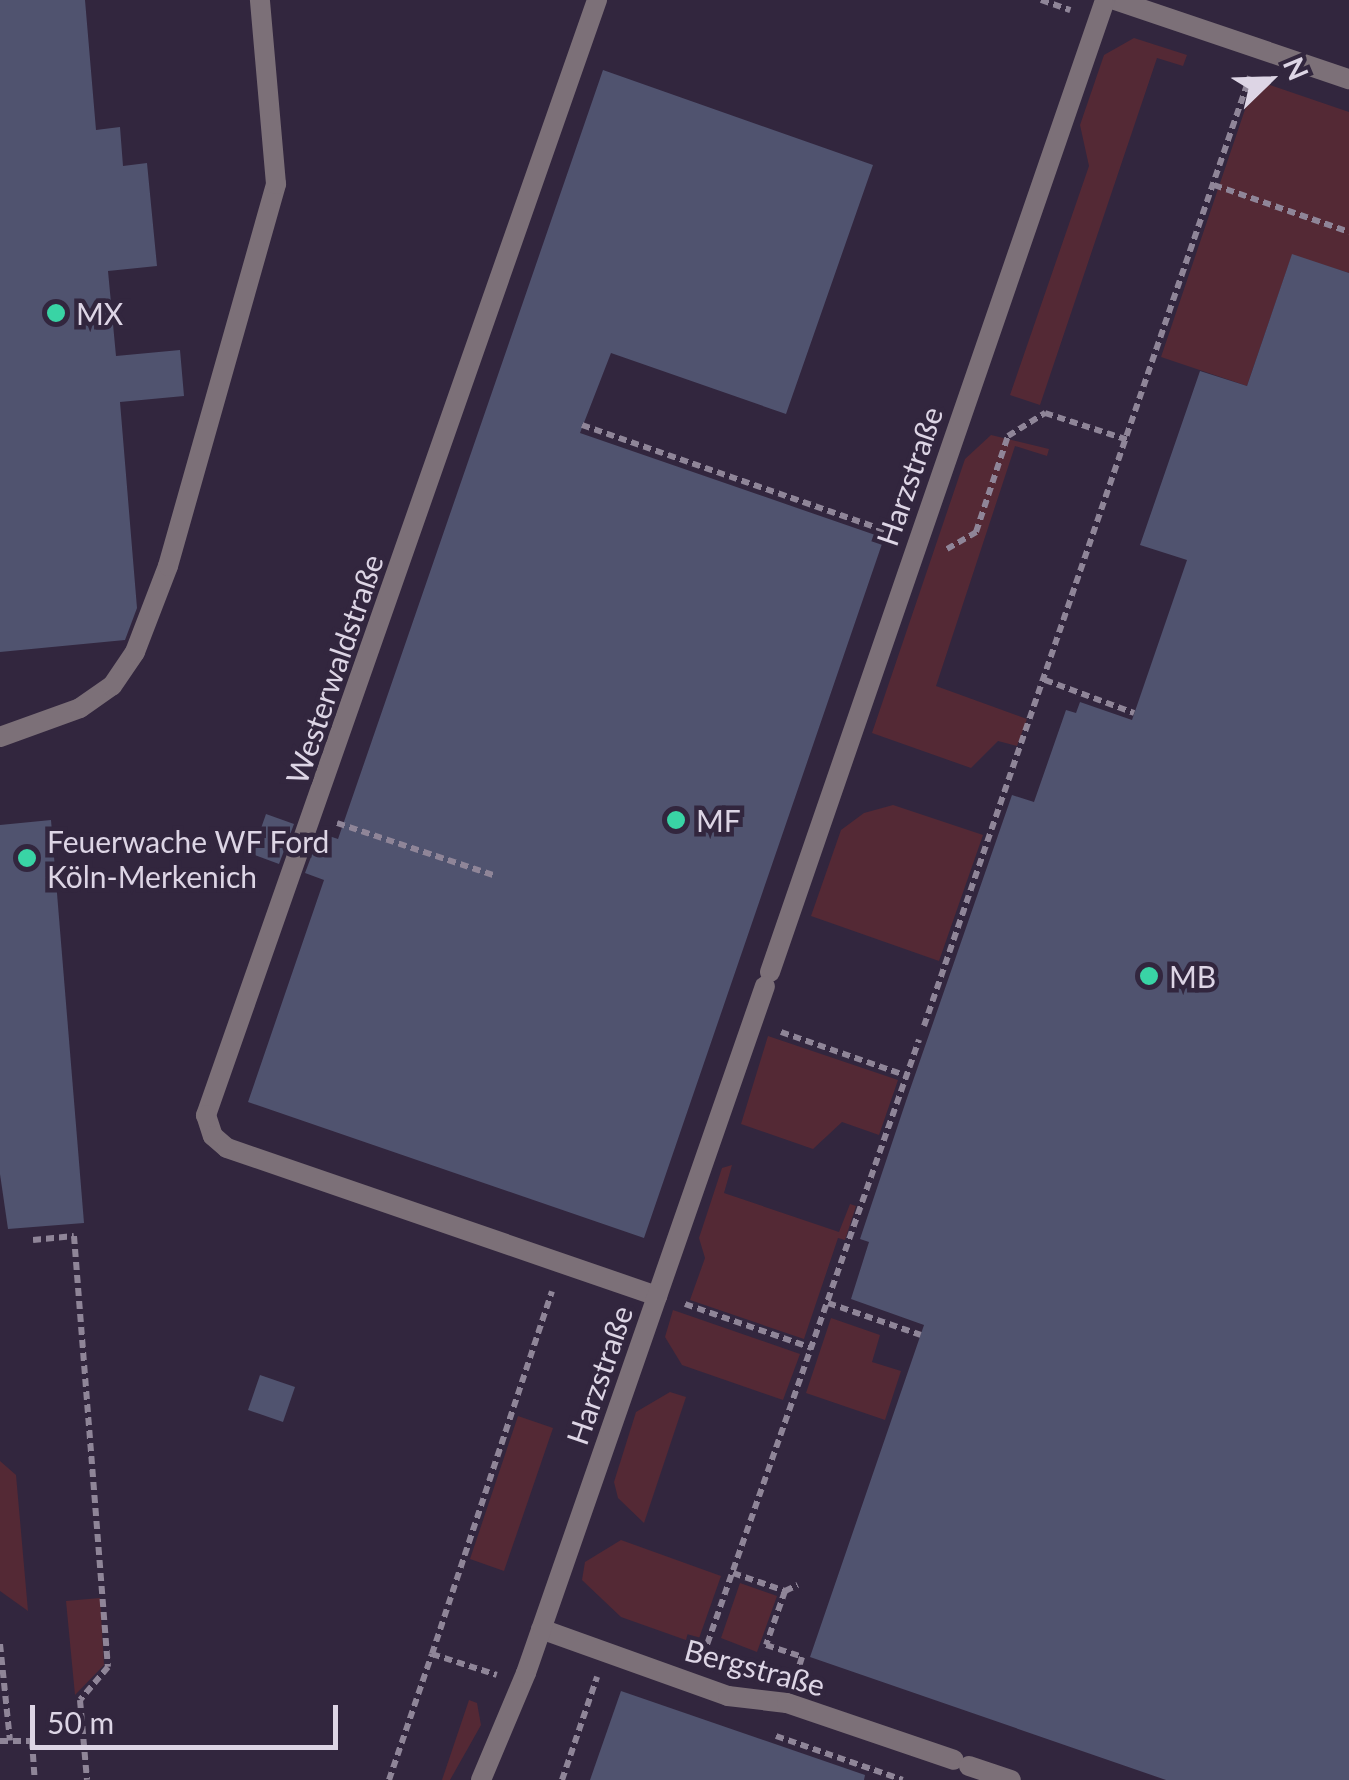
<!DOCTYPE html>
<meta charset="utf-8">
<style>
body{margin:0}
#map{position:relative;width:1349px;height:1780px;overflow:hidden;background:#32263e;font-family:Lato,sans-serif}
div>[style]{position:absolute}
.green>*{inset:0;background:#542935}
.building>*{inset:0;background:#50536f}
.path>*{height:6px;margin-top:-3px;transform-origin:0;background:repeating-linear-gradient(90deg,#8f8598 0 8px,transparent 0 13px)}
.service>*{height:20px;margin:-10px;padding:0 10px;transform-origin:10px;border-radius:10px;background:#7c7078}
.dots>*{width:28px;height:28px;translate:-50% -50%;box-sizing:border-box;border:5px solid #32263e;border-radius:50%}
span{translate:-50% -50%;white-space:nowrap;text-align:center;line-height:1.15;-webkit-text-stroke:9px #32263e;paint-order:stroke}
.poi-label{font-size:30px;color:#ddd5e5}
.left{translate:0 -50%;text-align:left}
.street-label{font-size:30px;color:#ddd5e5}
.north{position:absolute;left:1219px;top:30px;width:100px;height:100px;-webkit-text-stroke:8px #32263e;paint-order:stroke;rotate:67deg;font-size:28px;font-weight:700;line-height:40px;text-align:center;color:#ddd5e5}
.north::after{content:'';display:block;margin:auto;width:35px;height:45px;background:#ddd5e5;clip-path:polygon(50% 0,100% 100%,50% 72%,0 100%)}
.scale{position:absolute;left:30px;top:1705px;width:308px;height:45px;box-sizing:border-box;border:5px solid #ddd5e5;border-top:0;padding-left:12px;font-size:30px;line-height:35px;white-space:nowrap;color:#ddd5e5;-webkit-text-stroke:8px #32263e;paint-order:stroke}
</style>
<div id="map">
<div class="green">
<div style="clip-path:polygon(1134px 38px,1187px 55px,1183px 66px,1157px 58px,1040px 405px,1010px 395px,1089px 166px,1080px 125px,1104px 55px)"></div>
<div style="clip-path:polygon(1255px 80px,1349px 112px,1349px 273px,1292px 255px,1247px 386px,1161px 357px)"></div>
<div style="clip-path:polygon(991px 435px,1049px 449px,1047px 456px,1015px 446px,936px 686px,1027px 719px,1017px 746px,998px 741px,971px 768px,872px 733px,965px 459px)"></div>
<div style="clip-path:polygon(893px 805px,983px 835px,939px 961px,811px 916px,841px 830px,864px 813px)"></div>
<div style="clip-path:polygon(768px 1036px,898px 1080px,879px 1135px,842px 1122px,813px 1149px,741px 1124px)"></div>
<div style="clip-path:polygon(732px 1165px,724px 1193px,839px 1232px,850px 1204px,856px 1206px,845px 1240px,838px 1238px,804px 1339px,690px 1300px,705px 1258px,699px 1238px,722px 1168px)"></div>
<div style="clip-path:polygon(673px 1310px,800px 1354px,783px 1400px,682px 1365px,665px 1337px)"></div>
<div style="clip-path:polygon(831px 1318px,880px 1335px,872px 1362px,901px 1371px,885px 1420px,806px 1393px)"></div>
<div style="clip-path:polygon(670px 1392px,686px 1397px,644px 1523px,618px 1498px,614px 1482px,636px 1412px)"></div>
<div style="clip-path:polygon(518px 1416px,553px 1428px,504px 1571px,470px 1559px)"></div>
<div style="clip-path:polygon(0 1461px,16px 1475px,28px 1611px,0 1591px)"></div>
<div style="clip-path:polygon(621px 1540px,721px 1576px,697px 1644px,621px 1617px,582px 1580px,585px 1562px)"></div>
<div style="clip-path:polygon(740px 1583px,777px 1596px,757px 1652px,721px 1638px)"></div>
<div style="clip-path:polygon(100px 1598px,104px 1665px,75px 1695px,66px 1601px)"></div>
<div style="clip-path:polygon(469px 1700px,477px 1703px,481px 1725px,450px 1780px,442px 1780px)"></div>
</div>
<div class="building">
<div style="clip-path:polygon(0 0,85px 0,96px 130px,120px 127px,123px 166px,147px 163px,157px 266px,108px 271px,116px 356px,180px 350px,184px 396px,120px 402px,137px 608px,125px 640px,0 652px)"></div>
<div style="clip-path:polygon(603px 70px,873px 165px,786px 414px,611px 353px,580px 433px,884px 538px,644px 1238px,248px 1102px,324px 880px,305px 873px,320px 833px,338px 839px)"></div>
<div style="clip-path:polygon(1292px 254px,1349px 273px,1349px 1780px,1166px 1780px,810px 1657px,924px 1325px,851px 1299px,869px 1242px,860px 1239px,906px 1101px,1012px 795px,1034px 802px,1066px 710px,1076px 713px,1080px 702px,1132px 720px,1187px 560px,1140px 545px,1200px 371px,1247px 386px)"></div>
<div style="clip-path:polygon(266px 814px,294px 824px,279px 864px,252px 854px)"></div>
<div style="clip-path:polygon(51px 820px,84px 1223px,8px 1229px,0 1174px,0 825px)"></div>
<div style="clip-path:polygon(260px 1375px,295px 1387px,283px 1422px,248px 1410px)"></div>
<div style="clip-path:polygon(621px 1691px,865px 1775px,864px 1780px,590px 1780px)"></div>
</div>
<div class="path">
<div style="left:1041px;top:0;width:31px;rotate:19deg"></div>
<div style="left:1214px;top:185px;width:143px;rotate:19.2deg"></div>
<div style="left:582px;top:425px;width:328px;rotate:19.2deg"></div>
<div style="left:947px;top:549px;width:34px;rotate:-30deg"></div>
<div style="left:976px;top:532px;width:101px;rotate:-71.6deg"></div>
<div style="left:1008px;top:436px;width:44px;rotate:-31.9deg"></div>
<div style="left:1045px;top:413px;width:87px;rotate:18deg"></div>
<div style="left:1045px;top:680px;width:95px;rotate:20.3deg"></div>
<div style="left:337px;top:823px;width:168px;rotate:18.4deg"></div>
<div style="left:924px;top:1026px;width:1004px;rotate:-71.06deg"></div>
<div style="left:781px;top:1032px;width:133px;rotate:19.2deg"></div>
<div style="left:33px;top:1240px;width:41px;rotate:-5.6deg"></div>
<div style="left:74px;top:1236px;width:432px;rotate:85.5deg"></div>
<div style="left:108px;top:1667px;width:43px;rotate:130.3deg"></div>
<div style="left:80px;top:1700px;width:80px;rotate:85deg"></div>
<div style="left:828px;top:1303px;width:98px;rotate:19deg"></div>
<div style="left:685px;top:1304px;width:134px;rotate:19.1deg"></div>
<div style="left:733px;top:1573px;width:55px;rotate:19.1deg"></div>
<div style="left:785px;top:1591px;width:57px;rotate:109.4deg"></div>
<div style="left:766px;top:1645px;width:38px;rotate:18deg"></div>
<div style="left:802px;top:1657px;width:21px;rotate:107deg"></div>
<div style="left:785px;top:1591px;width:14px;rotate:-25deg"></div>
<div style="left:0;top:1644px;width:97px;rotate:84.1deg"></div>
<div style="left:432px;top:1654px;width:382px;rotate:-71.7deg"></div>
<div style="left:703px;top:1656px;width:653px;rotate:-70.68deg"></div>
<div style="left:776px;top:1736px;width:134px;rotate:19.1deg"></div>
<div style="left:0;top:1741px;width:32px"></div>
<div style="left:32px;top:1741px;width:39px;rotate:86deg"></div>
<div style="left:389px;top:1780px;width:133px;rotate:-71.2deg"></div>
<div style="left:432px;top:1654px;width:68px;rotate:17.9deg"></div>
<div style="left:562px;top:1780px;width:109px;rotate:-71.2deg"></div>
</div>
<div class="service">
<div style="left:597px;top:0;width:1182px;rotate:109.32deg"></div>
<div style="left:206px;top:1115px;width:22px;rotate:72deg"></div>
<div style="left:213px;top:1136px;width:18px;rotate:41deg"></div>
<div style="left:227px;top:1148px;width:455px;rotate:19deg"></div>
<div style="left:1115px;top:0;width:247px;rotate:18.7deg"></div>
<div style="left:0;top:737px;width:85px;rotate:-19.9deg"></div>
<div style="left:80px;top:708px;width:39px;rotate:-35deg"></div>
<div style="left:112px;top:686px;width:41px;rotate:-55.9deg"></div>
<div style="left:135px;top:652px;width:92px;rotate:-69deg"></div>
<div style="left:168px;top:566px;width:397px;rotate:-74.2deg"></div>
<div style="left:276px;top:184px;width:185px;rotate:-95deg"></div>
<div style="left:770px;top:972px;width:1028px;rotate:-70.98deg"></div>
<div style="left:541px;top:1629px;width:199px;rotate:19.7deg"></div>
<div style="left:728px;top:1696px;width:59px;rotate:6.8deg"></div>
<div style="left:787px;top:1703px;width:176px;rotate:18.8deg"></div>
<div style="left:969px;top:1766px;width:44px;rotate:18.4deg"></div>
<div style="left:481px;top:1780px;width:116px;rotate:-67.2deg"></div>
<div style="left:526px;top:1673px;width:727px;rotate:-70.82deg"></div>
</div>
<div class="dots">
<div style="left:56px;top:313px;background:#39d4a5"></div>
<div style="left:676px;top:820px;background:#39d4a5"></div>
<div style="left:27px;top:858px;background:#39d4a5"></div>
<div style="left:1149px;top:976px;background:#39d4a5"></div>
</div>
<div class="poi-label">
<span class="left" style="left:76px;top:313px">MX</span>
<span class="left" style="left:696px;top:820px">MF</span>
<span class="left" style="left:47px;top:858px">Feuerwache WF Ford<br>Köln-Merkenich</span>
<span class="left" style="left:1169px;top:976px">MB</span>
</div>
<div class="street-label">
<span style="left:909px;top:476px;rotate:-71deg">Harzstraße</span>
<span style="left:334px;top:669px;rotate:-71deg">Westerwaldstraße</span>
<span style="left:599px;top:1375px;rotate:-71deg">Harzstraße</span>
<span style="left:755px;top:1667px;rotate:15deg">Bergstraße</span>
</div>
<div class="north">N</div>
<div class="scale">50 m</div>
</div>
